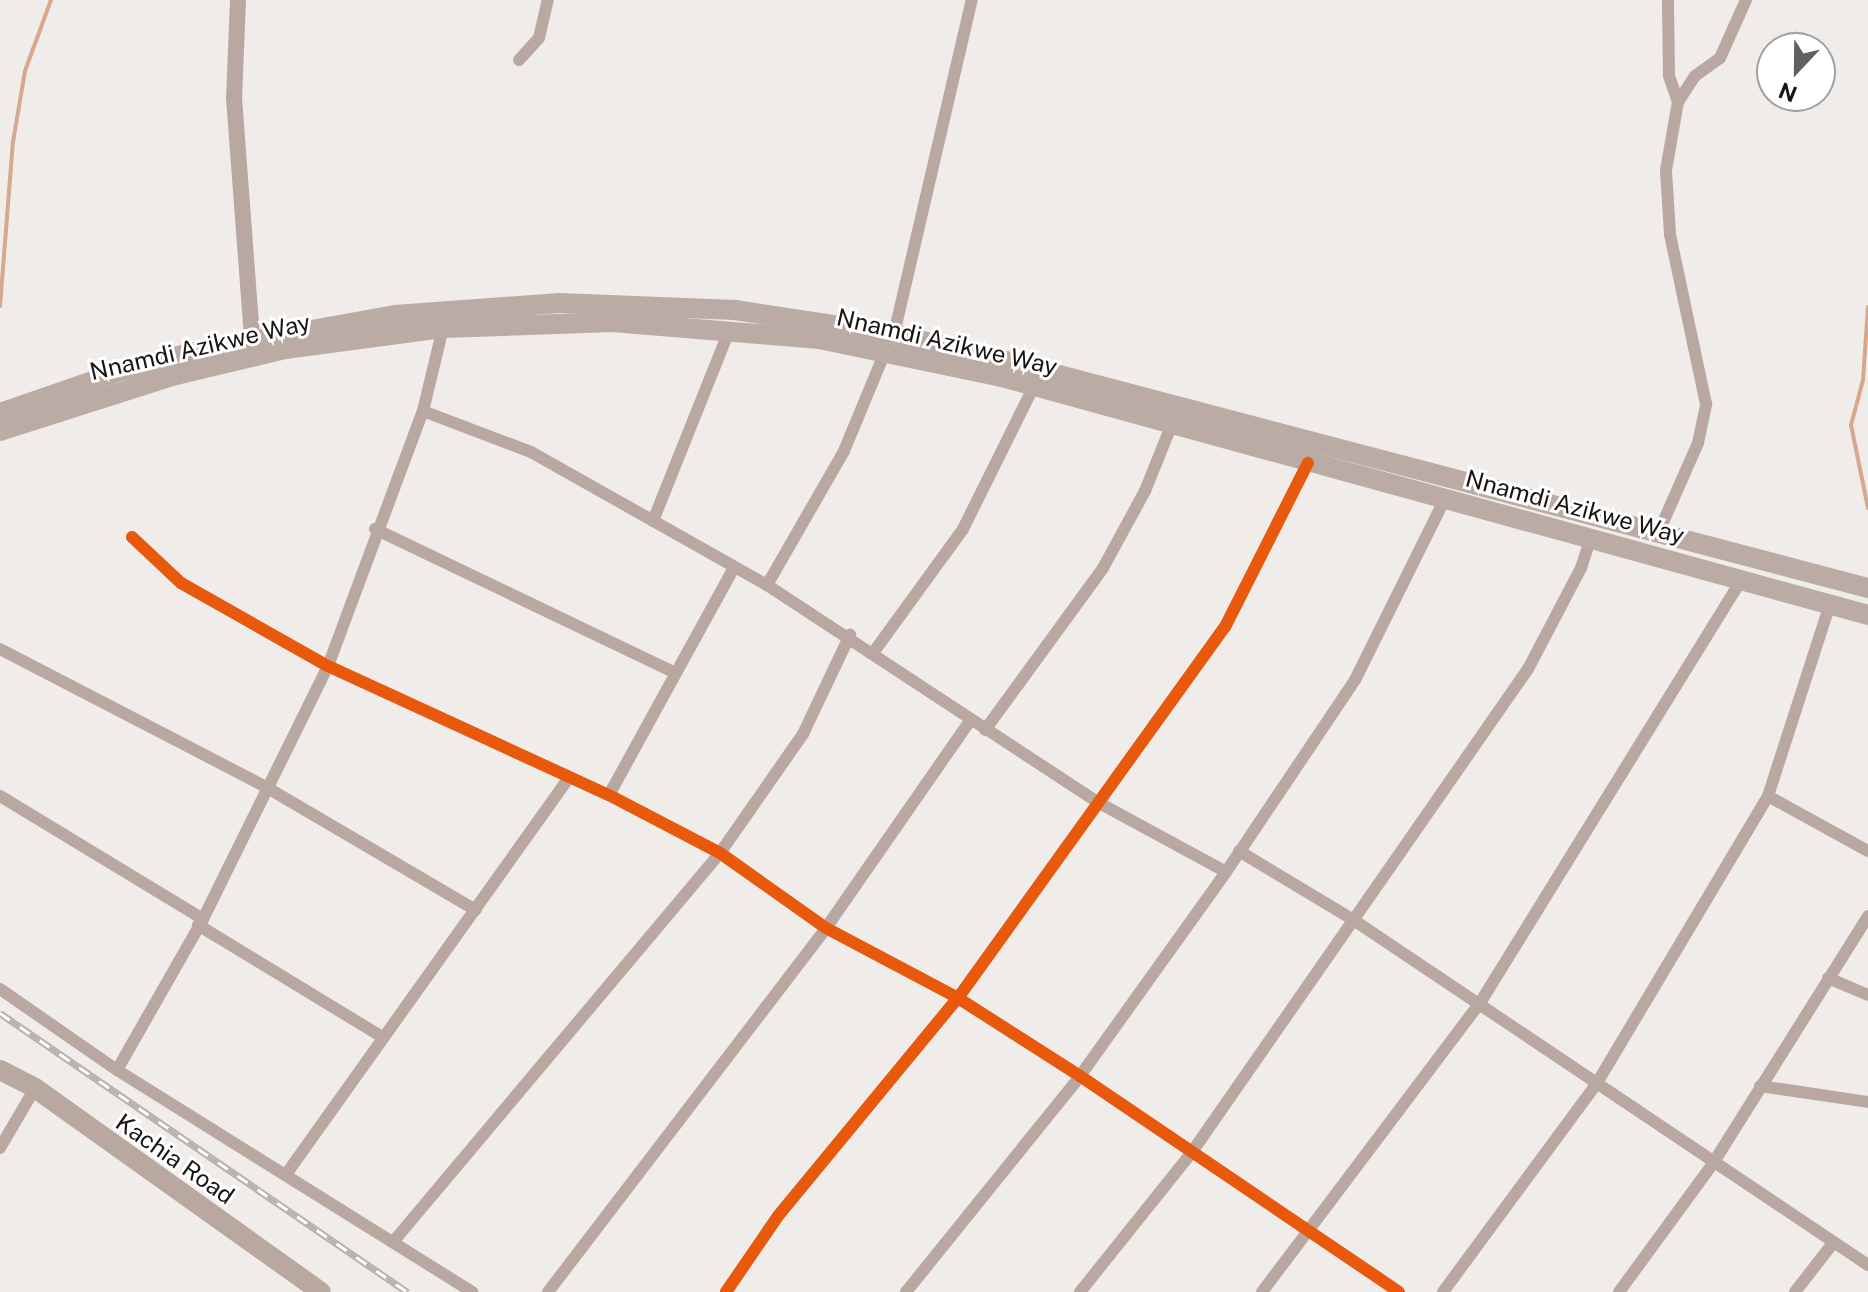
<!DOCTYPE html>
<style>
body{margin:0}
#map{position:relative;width:1868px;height:1292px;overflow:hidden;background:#efecea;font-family:"Public Sans",sans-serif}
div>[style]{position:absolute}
.stream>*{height:4px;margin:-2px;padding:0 2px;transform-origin:2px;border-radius:2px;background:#d8a790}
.minor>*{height:12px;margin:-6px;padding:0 6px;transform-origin:6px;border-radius:6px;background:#b8a8a1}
.tertiary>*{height:16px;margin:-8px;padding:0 8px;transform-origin:8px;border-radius:8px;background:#b8a8a1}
.primary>*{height:20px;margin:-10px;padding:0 10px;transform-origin:10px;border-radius:10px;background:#b8a89f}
.trunk>*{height:20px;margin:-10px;padding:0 10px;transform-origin:10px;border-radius:10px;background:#baaca4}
.rail>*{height:7px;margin-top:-3.5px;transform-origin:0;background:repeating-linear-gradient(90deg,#fff 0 12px,#b9b0ae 0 24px);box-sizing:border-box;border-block:2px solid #b9b0ae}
.cycleway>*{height:12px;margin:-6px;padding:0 6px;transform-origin:6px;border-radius:6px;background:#e8590c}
span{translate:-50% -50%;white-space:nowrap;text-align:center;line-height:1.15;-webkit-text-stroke:6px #fff;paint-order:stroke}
.street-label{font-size:24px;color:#171615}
.north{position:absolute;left:1756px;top:32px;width:80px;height:80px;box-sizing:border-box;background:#fff;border:2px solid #a2a2a1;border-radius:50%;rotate:202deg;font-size:22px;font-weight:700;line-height:32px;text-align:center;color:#171615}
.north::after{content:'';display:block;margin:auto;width:28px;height:36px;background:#636160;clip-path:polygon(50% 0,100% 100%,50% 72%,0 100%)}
</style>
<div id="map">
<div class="stream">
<div style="left:0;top:306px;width:165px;rotate:-85.5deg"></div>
<div style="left:13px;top:142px;width:72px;rotate:-80.4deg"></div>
<div style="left:25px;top:71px;width:76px;rotate:-69.9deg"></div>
<div style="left:1868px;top:307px;width:73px;rotate:93.9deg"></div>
<div style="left:1863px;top:380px;width:47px;rotate:104.9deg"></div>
<div style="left:1851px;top:425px;width:85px;rotate:78.4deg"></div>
</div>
<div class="minor">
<div style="left:519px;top:60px;width:30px;rotate:-48deg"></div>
<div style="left:539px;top:38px;width:39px;rotate:-77deg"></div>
<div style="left:1678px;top:102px;width:31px;rotate:-57deg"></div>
<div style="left:1695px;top:76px;width:31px;rotate:-36deg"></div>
<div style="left:1720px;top:58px;width:64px;rotate:-65.9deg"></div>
<div style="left:894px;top:334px;width:343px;rotate:-76.9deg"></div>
<div style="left:423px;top:411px;width:116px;rotate:20.8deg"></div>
<div style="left:531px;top:452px;width:271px;rotate:29.4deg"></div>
<div style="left:767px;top:585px;width:399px;rotate:33.3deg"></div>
<div style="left:1101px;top:804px;width:142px;rotate:28.5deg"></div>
<div style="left:653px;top:521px;width:205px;rotate:-68.2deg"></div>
<div style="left:375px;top:529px;width:333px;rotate:25.6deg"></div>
<div style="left:1657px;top:536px;width:102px;rotate:-66.2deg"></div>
<div style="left:1698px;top:443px;width:40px;rotate:-78deg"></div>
<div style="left:1706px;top:404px;width:174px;rotate:-102deg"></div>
<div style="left:1670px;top:234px;width:64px;rotate:-93.6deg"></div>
<div style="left:1666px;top:170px;width:69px;rotate:-80deg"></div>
<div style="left:1678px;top:102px;width:28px;rotate:-109deg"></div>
<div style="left:1669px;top:76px;width:76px;rotate:-90.8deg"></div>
<div style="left:132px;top:537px;width:67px;rotate:43.2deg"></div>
<div style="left:181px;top:583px;width:169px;rotate:29.5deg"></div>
<div style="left:328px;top:666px;width:309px;rotate:24.7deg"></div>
<div style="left:609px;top:795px;width:125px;rotate:27.6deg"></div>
<div style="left:720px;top:853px;width:130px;rotate:35.3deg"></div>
<div style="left:826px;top:928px;width:149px;rotate:27.9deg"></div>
<div style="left:958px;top:998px;width:145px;rotate:32.6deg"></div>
<div style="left:1080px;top:1076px;width:385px;rotate:34.1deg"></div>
<div style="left:767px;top:585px;width:155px;rotate:-60.1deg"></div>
<div style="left:844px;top:451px;width:107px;rotate:-67.5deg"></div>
<div style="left:0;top:649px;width:300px;rotate:27.4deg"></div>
<div style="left:266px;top:787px;width:243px;rotate:30.4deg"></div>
<div style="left:873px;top:653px;width:153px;rotate:-54deg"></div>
<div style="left:963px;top:529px;width:160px;rotate:-63.6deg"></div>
<div style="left:985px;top:730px;width:200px;rotate:-53.9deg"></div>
<div style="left:1103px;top:568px;width:88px;rotate:-61.4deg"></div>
<div style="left:1145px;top:491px;width:72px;rotate:-68.1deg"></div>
<div style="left:609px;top:795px;width:258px;rotate:-61.2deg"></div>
<div style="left:0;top:796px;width:237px;rotate:31.2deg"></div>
<div style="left:1768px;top:796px;width:114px;rotate:28.8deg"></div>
<div style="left:1239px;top:851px;width:135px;rotate:31.1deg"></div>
<div style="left:1355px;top:921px;width:618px;rotate:33.84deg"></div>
<div style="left:198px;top:925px;width:215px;rotate:31.3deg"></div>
<div style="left:1828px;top:978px;width:43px;rotate:23deg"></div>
<div style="left:0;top:989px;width:142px;rotate:34.7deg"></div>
<div style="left:117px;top:1070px;width:419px;rotate:32deg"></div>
<div style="left:117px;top:1070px;width:174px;rotate:-60.3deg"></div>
<div style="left:203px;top:919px;width:282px;rotate:-63.7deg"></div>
<div style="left:328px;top:666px;width:272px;rotate:-69.6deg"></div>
<div style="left:423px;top:411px;width:85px;rotate:-76.5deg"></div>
<div style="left:1760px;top:1086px;width:109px;rotate:8.4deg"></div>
<div style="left:0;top:1148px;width:69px;rotate:-59.7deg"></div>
<div style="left:287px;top:1173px;width:484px;rotate:-54.5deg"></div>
<div style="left:393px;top:1242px;width:508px;rotate:-49.95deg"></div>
<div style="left:720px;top:853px;width:145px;rotate:-55.1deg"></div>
<div style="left:803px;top:734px;width:110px;rotate:-64.6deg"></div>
<div style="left:548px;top:1292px;width:458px;rotate:-52.6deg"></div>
<div style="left:826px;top:928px;width:251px;rotate:-55.2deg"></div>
<div style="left:726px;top:1292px;width:92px;rotate:-55.6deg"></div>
<div style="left:778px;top:1216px;width:283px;rotate:-50.5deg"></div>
<div style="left:958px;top:998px;width:457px;rotate:-54.3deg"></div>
<div style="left:1225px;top:627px;width:184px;rotate:-63.2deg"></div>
<div style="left:906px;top:1292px;width:277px;rotate:-51.1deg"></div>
<div style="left:1080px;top:1076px;width:251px;rotate:-54.4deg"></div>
<div style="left:1226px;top:872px;width:231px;rotate:-56.1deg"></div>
<div style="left:1355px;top:680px;width:202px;rotate:-63.6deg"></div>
<div style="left:1080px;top:1292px;width:179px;rotate:-51.3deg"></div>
<div style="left:1192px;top:1152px;width:588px;rotate:-55.18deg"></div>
<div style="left:1528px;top:669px;width:114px;rotate:-62.3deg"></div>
<div style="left:1581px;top:568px;width:32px;rotate:-72deg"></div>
<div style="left:1262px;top:1292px;width:362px;rotate:-53deg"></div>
<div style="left:1480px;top:1003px;width:498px;rotate:-58.3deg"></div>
<div style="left:1443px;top:1292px;width:260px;rotate:-53.6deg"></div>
<div style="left:1597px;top:1083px;width:334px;rotate:-59.2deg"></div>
<div style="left:1768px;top:796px;width:202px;rotate:-72.1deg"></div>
<div style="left:1619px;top:1292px;width:157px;rotate:-53.8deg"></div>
<div style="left:1712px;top:1165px;width:294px;rotate:-57.9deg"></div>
<div style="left:1795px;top:1292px;width:62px;rotate:-52.2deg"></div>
</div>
<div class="tertiary">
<div style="left:238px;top:0;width:98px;rotate:92.3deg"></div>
<div style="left:234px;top:98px;width:242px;rotate:85.7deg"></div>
</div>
<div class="primary">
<div style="left:0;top:1070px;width:39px;rotate:27deg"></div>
<div style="left:35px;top:1088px;width:351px;rotate:35.5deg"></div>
</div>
<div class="trunk">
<div style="left:0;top:413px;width:128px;rotate:-19.1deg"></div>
<div style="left:121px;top:371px;width:83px;rotate:-14.7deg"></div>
<div style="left:201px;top:350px;width:197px;rotate:-10.2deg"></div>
<div style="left:395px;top:315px;width:165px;rotate:-4.2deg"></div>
<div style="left:560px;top:303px;width:175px;rotate:2.3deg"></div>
<div style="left:735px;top:310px;width:161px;rotate:8.6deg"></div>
<div style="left:894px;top:334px;width:111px;rotate:13.5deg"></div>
<div style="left:1002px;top:360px;width:896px;rotate:14.75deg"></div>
<div style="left:0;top:431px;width:185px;rotate:-17.7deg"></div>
<div style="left:176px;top:375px;width:112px;rotate:-13.4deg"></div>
<div style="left:285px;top:349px;width:159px;rotate:-7.6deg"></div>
<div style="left:443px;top:328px;width:169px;rotate:-2deg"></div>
<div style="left:612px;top:322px;width:208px;rotate:4.7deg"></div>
<div style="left:819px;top:339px;width:183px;rotate:11.7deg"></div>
<div style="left:998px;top:376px;width:902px;rotate:15.36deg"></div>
</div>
<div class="rail">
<div style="left:0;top:1013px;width:494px;rotate:34.4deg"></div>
</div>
<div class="cycleway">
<div style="left:132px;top:537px;width:67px;rotate:43.2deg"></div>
<div style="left:181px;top:583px;width:169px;rotate:29.5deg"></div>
<div style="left:328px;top:666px;width:309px;rotate:24.7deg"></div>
<div style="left:609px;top:795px;width:125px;rotate:27.6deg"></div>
<div style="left:720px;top:853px;width:130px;rotate:35.3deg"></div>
<div style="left:826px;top:928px;width:149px;rotate:27.9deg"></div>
<div style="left:958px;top:998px;width:145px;rotate:32.6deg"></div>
<div style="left:1080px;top:1076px;width:385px;rotate:34.1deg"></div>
<div style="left:726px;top:1292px;width:92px;rotate:-55.6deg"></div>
<div style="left:778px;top:1216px;width:283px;rotate:-50.5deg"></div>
<div style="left:958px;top:998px;width:457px;rotate:-54.3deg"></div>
<div style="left:1225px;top:627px;width:184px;rotate:-63.2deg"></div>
</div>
<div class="street-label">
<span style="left:947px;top:342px;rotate:13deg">Nnamdi Azikwe Way</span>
<span style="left:200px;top:347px;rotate:-13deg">Nnamdi Azikwe Way</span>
<span style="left:1575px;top:507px;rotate:15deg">Nnamdi Azikwe Way</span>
<span style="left:175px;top:1159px;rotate:35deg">Kachia Road</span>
</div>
<div class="north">N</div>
</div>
